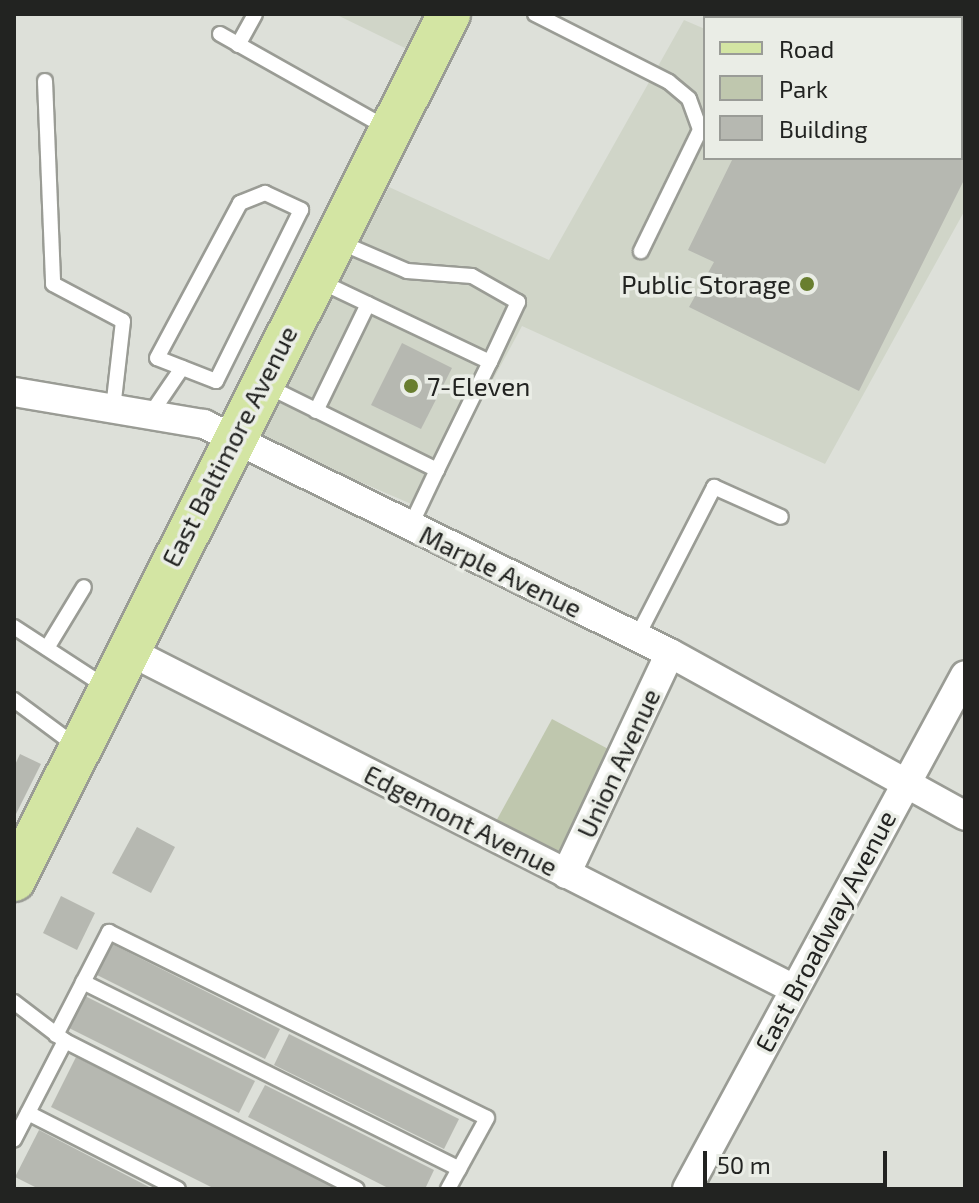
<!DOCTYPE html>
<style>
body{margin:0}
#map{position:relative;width:979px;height:1203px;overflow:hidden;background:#dde0d9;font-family:"Exo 2",sans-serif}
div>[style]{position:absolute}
.built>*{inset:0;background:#d0d5c8}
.green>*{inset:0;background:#bfc7ae}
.building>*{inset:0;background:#b6b8b1}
.roads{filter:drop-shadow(2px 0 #9a9c95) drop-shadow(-2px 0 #9a9c95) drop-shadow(0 2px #9a9c95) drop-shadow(0 -2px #9a9c95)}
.service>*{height:14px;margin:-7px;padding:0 7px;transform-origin:7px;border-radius:7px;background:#fff}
.minor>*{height:28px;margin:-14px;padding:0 14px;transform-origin:14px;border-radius:14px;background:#fff}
.primary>*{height:42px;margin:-21px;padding:0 21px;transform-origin:21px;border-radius:21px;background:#d3e5a3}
.dots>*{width:22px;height:22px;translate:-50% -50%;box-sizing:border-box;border:4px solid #eaede6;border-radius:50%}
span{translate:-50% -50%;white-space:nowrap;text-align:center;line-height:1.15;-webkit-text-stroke:7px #eaede6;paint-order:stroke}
.poi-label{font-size:26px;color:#222321}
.right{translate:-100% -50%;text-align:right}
.left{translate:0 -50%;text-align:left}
.street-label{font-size:26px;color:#222321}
.frame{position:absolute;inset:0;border:16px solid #222321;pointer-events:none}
.legend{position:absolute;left:703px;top:16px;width:260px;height:144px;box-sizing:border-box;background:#eaede6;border:2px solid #9a9c97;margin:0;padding:10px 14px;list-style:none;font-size:24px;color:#222321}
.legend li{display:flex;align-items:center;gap:16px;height:40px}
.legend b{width:40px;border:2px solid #9a9c97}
.scale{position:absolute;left:703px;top:1151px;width:184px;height:36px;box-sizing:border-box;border:4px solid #222321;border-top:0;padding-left:10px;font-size:24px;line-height:28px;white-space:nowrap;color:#222321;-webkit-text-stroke:6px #eaede6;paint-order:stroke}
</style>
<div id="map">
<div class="built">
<div style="clip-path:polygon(335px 14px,426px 14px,407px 49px)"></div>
<div style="clip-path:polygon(684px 20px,705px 29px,705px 158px,961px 158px,961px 149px,965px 151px,965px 210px,825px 464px,522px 326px,423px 509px,258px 438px,389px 187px,549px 260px)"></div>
</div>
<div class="green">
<div style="clip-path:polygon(552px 719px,612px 751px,558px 852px,548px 854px,494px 825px)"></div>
</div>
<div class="building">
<div style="clip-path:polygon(733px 158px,965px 158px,965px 178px,859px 391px,689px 307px,714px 262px,688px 250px)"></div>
<div style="clip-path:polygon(402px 343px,452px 368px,421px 429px,371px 405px)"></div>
<div style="clip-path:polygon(20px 754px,41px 764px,14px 818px,14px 767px)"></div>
<div style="clip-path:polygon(137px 827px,175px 847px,151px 893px,112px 873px)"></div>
<div style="clip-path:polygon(61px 896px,95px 913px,77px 950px,43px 933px)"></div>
<div style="clip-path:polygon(110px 943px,280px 1029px,265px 1059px,95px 974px)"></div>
<div style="clip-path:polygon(83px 995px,255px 1081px,239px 1113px,67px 1027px)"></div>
<div style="clip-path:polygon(289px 1034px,459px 1119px,444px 1149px,274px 1065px)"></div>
<div style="clip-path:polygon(76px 1057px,338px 1189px,215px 1189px,51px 1107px)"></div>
<div style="clip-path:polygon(265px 1085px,434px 1170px,425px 1189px,390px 1189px,248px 1117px)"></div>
<div style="clip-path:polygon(39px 1130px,153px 1189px,39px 1189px,15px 1177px)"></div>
</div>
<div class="roads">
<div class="service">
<div style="left:535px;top:14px;width:150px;rotate:26.9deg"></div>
<div style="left:669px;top:82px;width:26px;rotate:40deg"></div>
<div style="left:689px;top:99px;width:33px;rotate:70deg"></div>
<div style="left:700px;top:130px;width:135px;rotate:116deg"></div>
<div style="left:885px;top:18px;width:4px;rotate:-63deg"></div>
<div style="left:220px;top:34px;width:192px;rotate:29.4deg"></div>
<div style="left:238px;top:45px;width:35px;rotate:-61deg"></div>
<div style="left:45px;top:81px;width:203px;rotate:87.7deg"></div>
<div style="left:53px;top:284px;width:79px;rotate:27.9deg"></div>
<div style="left:123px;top:321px;width:89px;rotate:96.5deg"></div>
<div style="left:265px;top:193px;width:40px;rotate:25deg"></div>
<div style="left:301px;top:210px;width:191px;rotate:116.4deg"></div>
<div style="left:216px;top:381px;width:63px;rotate:-158.7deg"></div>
<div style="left:157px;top:358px;width:176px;rotate:-61.8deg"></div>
<div style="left:240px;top:203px;width:27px;rotate:-22deg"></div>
<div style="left:337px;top:241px;width:76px;rotate:23.2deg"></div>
<div style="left:407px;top:271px;width:65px;rotate:4.4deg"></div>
<div style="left:472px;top:276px;width:53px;rotate:29.5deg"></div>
<div style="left:518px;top:302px;width:66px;rotate:115deg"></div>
<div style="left:265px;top:385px;width:192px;rotate:26.3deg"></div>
<div style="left:437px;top:470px;width:120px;rotate:-63.9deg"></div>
<div style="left:490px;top:362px;width:191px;rotate:-154.6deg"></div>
<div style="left:316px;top:411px;width:119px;rotate:-64.1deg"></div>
<div style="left:150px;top:415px;width:57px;rotate:-55.8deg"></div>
<div style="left:410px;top:527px;width:63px;rotate:-64.7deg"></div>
<div style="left:14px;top:627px;width:110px;rotate:33.1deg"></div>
<div style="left:637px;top:637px;width:169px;rotate:-62.8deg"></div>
<div style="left:714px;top:487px;width:73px;rotate:24.1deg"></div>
<div style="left:47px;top:648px;width:71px;rotate:-58.8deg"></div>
<div style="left:14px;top:700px;width:77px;rotate:36.6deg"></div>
<div style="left:83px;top:982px;width:420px;rotate:26.4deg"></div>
<div style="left:14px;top:1002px;width:64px;rotate:37.4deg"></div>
<div style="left:65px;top:1041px;width:111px;rotate:117.3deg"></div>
<div style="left:56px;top:1035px;width:116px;rotate:-62.8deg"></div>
<div style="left:109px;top:932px;width:421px;rotate:26.2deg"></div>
<div style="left:487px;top:1118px;width:81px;rotate:118.8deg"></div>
<div style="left:65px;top:1041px;width:327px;rotate:26.9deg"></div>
<div style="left:28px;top:1113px;width:168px;rotate:26.9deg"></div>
</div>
<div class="minor">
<div style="left:961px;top:23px;width:8px;rotate:-60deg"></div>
<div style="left:14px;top:392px;width:193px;rotate:9.6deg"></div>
<div style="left:204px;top:424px;width:519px;rotate:26.17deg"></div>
<div style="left:670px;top:653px;width:337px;rotate:28.9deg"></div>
<div style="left:129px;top:651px;width:746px;rotate:26.94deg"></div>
<div style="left:566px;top:874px;width:244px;rotate:-64.8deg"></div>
<div style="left:687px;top:1189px;width:584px;rotate:-61.59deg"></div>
</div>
<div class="primary">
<div style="left:14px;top:880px;width:969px;rotate:-63.33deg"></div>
</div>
</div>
<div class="dots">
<div style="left:807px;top:284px;background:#697e2f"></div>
<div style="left:411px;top:386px;background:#697e2f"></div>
</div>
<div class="poi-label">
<span class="right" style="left:791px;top:284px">Public Storage</span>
<span class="left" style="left:427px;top:386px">7-Eleven</span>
</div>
<div class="street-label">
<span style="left:229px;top:446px;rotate:-63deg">East Baltimore Avenue</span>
<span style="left:501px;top:571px;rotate:26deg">Marple Avenue</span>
<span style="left:618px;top:763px;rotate:-65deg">Union Avenue</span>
<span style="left:461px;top:820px;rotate:27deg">Edgemont Avenue</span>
<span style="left:825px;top:931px;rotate:-62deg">East Broadway Avenue</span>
</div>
<div class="frame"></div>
<ul class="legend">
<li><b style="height:10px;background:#d3e5a3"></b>Road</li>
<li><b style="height:22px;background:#bfc7ae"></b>Park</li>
<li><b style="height:22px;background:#b6b8b1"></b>Building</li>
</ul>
<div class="scale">50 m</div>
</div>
